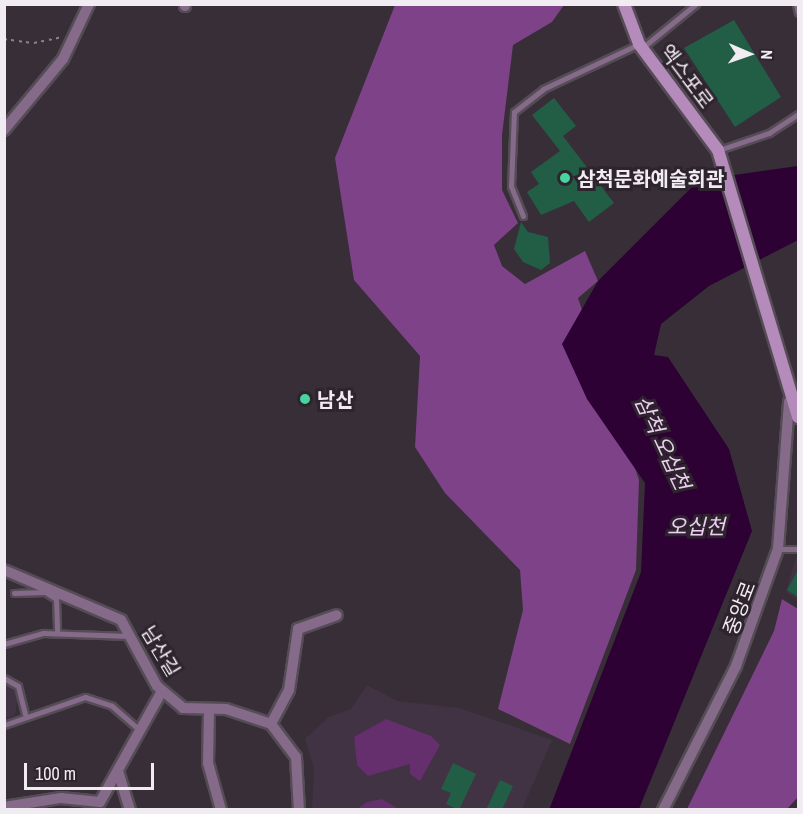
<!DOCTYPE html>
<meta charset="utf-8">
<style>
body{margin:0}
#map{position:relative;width:803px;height:814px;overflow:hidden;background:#372e38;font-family:"Archivo Narrow","Noto Sans KR",sans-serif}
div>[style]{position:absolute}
.built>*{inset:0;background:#413343}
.green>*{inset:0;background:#642f6c}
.forest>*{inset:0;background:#7d4287}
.water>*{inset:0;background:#2d0134}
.building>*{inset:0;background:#225e46}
.path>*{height:1.5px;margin-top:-0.75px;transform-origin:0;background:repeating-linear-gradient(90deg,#8a838b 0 3px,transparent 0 7.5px)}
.roads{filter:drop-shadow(2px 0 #554c56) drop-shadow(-2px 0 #554c56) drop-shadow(0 2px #554c56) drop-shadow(0 -2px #554c56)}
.lane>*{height:5px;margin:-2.5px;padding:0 2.5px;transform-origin:2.5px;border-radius:2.5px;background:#856b89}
.street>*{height:10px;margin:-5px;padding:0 5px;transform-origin:5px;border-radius:5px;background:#856b89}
.secondary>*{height:12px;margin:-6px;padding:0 6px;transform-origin:6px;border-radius:6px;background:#b58bbb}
.dots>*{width:16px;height:16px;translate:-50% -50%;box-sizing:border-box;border:3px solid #2d242e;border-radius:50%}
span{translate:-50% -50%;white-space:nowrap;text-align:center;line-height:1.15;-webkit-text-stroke:6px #2d242e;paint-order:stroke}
.street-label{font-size:20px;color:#f1ebf2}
.poi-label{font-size:20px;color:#f1ebf2;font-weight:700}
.left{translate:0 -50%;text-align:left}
.water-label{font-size:21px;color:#eecef3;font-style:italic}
.frame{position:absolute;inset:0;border:6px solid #f1ebf2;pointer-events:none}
.north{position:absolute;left:719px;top:24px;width:60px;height:60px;-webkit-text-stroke:4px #2d242e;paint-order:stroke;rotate:92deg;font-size:16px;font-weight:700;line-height:24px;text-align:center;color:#f1ebf2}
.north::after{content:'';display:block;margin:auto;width:21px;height:27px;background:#f1ebf2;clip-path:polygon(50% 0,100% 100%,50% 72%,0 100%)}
.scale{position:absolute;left:24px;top:763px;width:130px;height:27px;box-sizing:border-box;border:3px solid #f1ebf2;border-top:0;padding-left:8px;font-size:18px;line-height:21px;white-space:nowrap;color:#f1ebf2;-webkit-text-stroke:4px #2d242e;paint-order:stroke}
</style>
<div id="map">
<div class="built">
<div style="clip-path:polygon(797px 429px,798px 431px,798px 600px,786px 592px,797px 554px)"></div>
<div style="clip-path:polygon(4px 681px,18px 695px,15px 715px,5px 719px)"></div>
<div style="clip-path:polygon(367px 685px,397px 701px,459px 708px,552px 740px,522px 809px,312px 810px,314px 768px,305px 739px,329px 717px,351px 709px)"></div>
</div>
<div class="green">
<div style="clip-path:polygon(386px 719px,431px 736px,440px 745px,420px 781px,410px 774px,410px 764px,368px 776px,357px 765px,354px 737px)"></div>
<div style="clip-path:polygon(382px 799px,399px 809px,357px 809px,367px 802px)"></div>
</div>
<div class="forest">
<div style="clip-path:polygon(395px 5px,564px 5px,552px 22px,513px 45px,502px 135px,502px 190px,518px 223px,494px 245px,502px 266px,525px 284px,585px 251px,598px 281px,578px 298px,639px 480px,636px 570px,570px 744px,498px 709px,523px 610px,520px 570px,445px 493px,415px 447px,420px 356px,354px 280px,335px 158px)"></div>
<div style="clip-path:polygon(782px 599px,798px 609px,798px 797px,787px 809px,687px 809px,774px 631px)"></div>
</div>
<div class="water">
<div style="clip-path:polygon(798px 166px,798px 240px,709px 286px,661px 324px,654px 355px,668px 357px,729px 449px,752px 531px,639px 809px,549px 810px,641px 572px,645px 483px,587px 399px,562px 344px,598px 281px,699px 180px)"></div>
</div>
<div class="building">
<div style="clip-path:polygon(734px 20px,781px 97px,735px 127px,684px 48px)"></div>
<div style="clip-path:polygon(554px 98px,576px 126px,563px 136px,614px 203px,589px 222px,574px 201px,541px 215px,527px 192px,539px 184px,531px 172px,560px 151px,532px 115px)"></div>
<div style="clip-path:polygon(521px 222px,528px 232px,548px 237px,550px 263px,541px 270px,523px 262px,514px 249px)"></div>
<div style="clip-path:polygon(798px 570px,798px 597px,787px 590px)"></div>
<div style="clip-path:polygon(453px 763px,476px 774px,459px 810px,446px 804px,451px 793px,441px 789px)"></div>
<div style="clip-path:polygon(500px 780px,513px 786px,502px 810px,486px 810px)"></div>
</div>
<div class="path">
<div style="left:4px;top:39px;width:30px;rotate:8deg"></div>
<div style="left:34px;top:43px;width:29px;rotate:-12deg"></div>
</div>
<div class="roads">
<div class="lane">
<div style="left:796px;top:4px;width:9px;rotate:77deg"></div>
<div style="left:642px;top:48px;width:70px;rotate:-39.2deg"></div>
<div style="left:719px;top:150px;width:53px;rotate:-18.8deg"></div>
<div style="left:769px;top:133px;width:35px;rotate:-33deg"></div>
<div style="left:523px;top:216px;width:32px;rotate:-112deg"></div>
<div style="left:511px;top:186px;width:74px;rotate:-87.7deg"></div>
<div style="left:514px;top:112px;width:37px;rotate:-38deg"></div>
<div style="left:543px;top:89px;width:106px;rotate:-25.1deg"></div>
<div style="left:778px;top:549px;width:20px"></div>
<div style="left:14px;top:593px;width:31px;rotate:-2deg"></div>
<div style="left:45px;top:592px;width:13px;rotate:32deg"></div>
<div style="left:56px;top:599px;width:34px;rotate:88deg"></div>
<div style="left:4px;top:644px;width:41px;rotate:-15.8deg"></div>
<div style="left:43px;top:633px;width:86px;rotate:2deg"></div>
<div style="left:4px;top:678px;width:16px;rotate:30deg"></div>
<div style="left:18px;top:686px;width:32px;rotate:76deg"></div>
<div style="left:4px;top:725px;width:86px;rotate:-19.1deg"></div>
<div style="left:85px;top:697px;width:28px;rotate:18deg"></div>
<div style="left:112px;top:706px;width:37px;rotate:41deg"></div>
</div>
<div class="street">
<div style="left:185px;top:6px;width:2px;rotate:-90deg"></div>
<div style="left:4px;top:130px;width:92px;rotate:-50.3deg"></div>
<div style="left:63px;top:59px;width:61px;rotate:-64.7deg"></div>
<div style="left:4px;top:570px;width:127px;rotate:23.1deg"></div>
<div style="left:121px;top:620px;width:75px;rotate:61.4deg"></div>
<div style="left:157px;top:686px;width:34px;rotate:40deg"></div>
<div style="left:183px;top:708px;width:43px;rotate:1.3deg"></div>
<div style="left:226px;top:709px;width:47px;rotate:18.4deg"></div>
<div style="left:271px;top:724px;width:41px;rotate:52.9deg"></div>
<div style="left:296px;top:757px;width:53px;rotate:86.8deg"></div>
<div style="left:209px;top:711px;width:52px;rotate:91.1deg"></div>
<div style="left:208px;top:763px;width:49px;rotate:74.5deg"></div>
<div style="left:271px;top:724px;width:38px;rotate:-62deg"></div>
<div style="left:289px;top:690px;width:62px;rotate:-81.6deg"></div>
<div style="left:298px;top:629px;width:41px;rotate:-19.7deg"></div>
<div style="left:118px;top:771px;width:41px;rotate:72.9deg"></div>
<div style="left:4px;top:807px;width:58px;rotate:-9deg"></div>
<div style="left:61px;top:798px;width:39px;rotate:6deg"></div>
<div style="left:100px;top:802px;width:127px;rotate:-60.8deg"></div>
<div style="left:663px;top:810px;width:161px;rotate:-63.1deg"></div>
<div style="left:736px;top:666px;width:124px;rotate:-70.3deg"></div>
<div style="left:778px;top:549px;width:148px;rotate:-85.7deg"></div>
</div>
<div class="secondary">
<div style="left:624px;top:4px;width:43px;rotate:69.4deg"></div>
<div style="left:639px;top:44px;width:132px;rotate:53.3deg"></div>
<div style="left:718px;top:150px;width:279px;rotate:73.3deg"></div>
</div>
</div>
<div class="dots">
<div style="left:565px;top:178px;background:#47d49e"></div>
<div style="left:305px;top:399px;background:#47d49e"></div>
</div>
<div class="street-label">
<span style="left:687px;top:76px;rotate:53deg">엑스포로</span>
<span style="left:739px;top:608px;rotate:-69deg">중앙로</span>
<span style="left:161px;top:651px;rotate:59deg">남산길</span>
</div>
<div class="poi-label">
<span class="left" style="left:577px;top:178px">삼척문화예술회관</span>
<span class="left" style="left:317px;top:399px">남산</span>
</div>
<div class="water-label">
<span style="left:662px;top:443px;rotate:65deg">삼척 오십천</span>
<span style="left:696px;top:527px">오십천</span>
</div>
<div class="frame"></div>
<div class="north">N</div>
<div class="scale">100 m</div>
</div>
